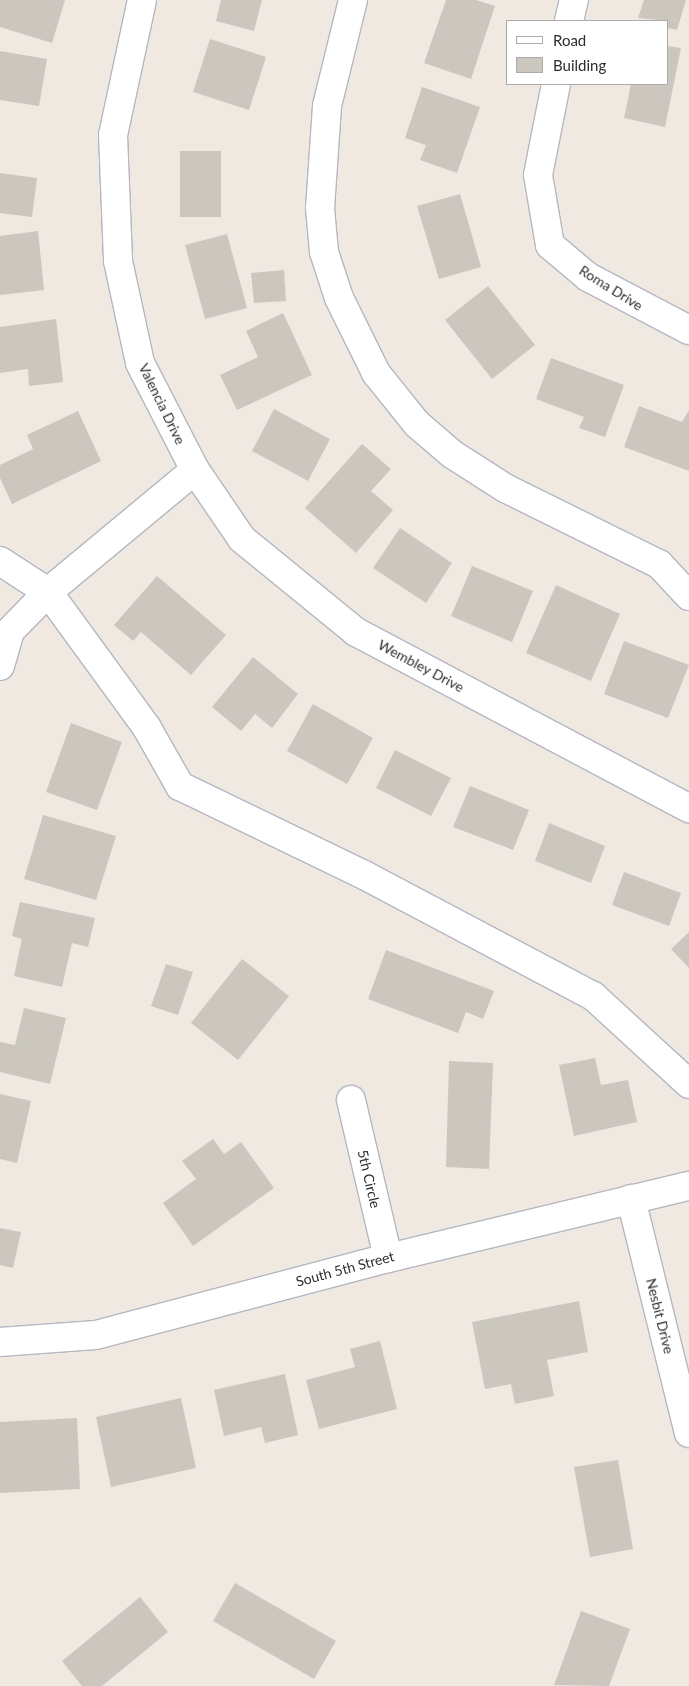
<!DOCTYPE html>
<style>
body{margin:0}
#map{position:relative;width:689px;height:1686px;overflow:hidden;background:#efe9e1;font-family:Lato,sans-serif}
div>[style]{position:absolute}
.building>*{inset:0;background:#cbc7bf}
.roads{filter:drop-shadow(1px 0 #b4b7c1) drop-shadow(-1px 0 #b4b7c1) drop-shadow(0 1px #b4b7c1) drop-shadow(0 -1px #b4b7c1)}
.minor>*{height:28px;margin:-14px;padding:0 14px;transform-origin:14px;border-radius:14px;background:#fff}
span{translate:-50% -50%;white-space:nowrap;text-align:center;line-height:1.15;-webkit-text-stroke:4px #fff;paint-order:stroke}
.street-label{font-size:14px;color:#2e2e2e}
.legend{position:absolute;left:506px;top:20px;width:162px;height:65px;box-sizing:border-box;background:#fff;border:1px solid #ababab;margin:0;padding:6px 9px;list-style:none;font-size:15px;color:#2e2e2e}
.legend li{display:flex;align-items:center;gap:10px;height:25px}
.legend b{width:25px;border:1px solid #ababab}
</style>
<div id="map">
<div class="building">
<div style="clip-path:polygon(0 0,65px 0,52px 43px,0 27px)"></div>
<div style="clip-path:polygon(221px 0,262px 0,254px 31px,216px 21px)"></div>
<div style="clip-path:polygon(446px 0,476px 0,495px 6px,471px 79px,424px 63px)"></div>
<div style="clip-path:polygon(644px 0,686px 0,677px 30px,668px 28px,668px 21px,638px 18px)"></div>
<div style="clip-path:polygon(210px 39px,266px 57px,249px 110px,193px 92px)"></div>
<div style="clip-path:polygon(668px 46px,681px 48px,665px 127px,624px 118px,631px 84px,668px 84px)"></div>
<div style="clip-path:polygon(0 51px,47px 59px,39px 106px,0 100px)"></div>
<div style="clip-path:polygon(422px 87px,480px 107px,457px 173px,420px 160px,426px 145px,405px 138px)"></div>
<div style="clip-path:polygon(180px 151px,221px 151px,221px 217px,180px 217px)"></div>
<div style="clip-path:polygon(0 173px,37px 178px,32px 217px,0 213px)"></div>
<div style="clip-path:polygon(460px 194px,481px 267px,439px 279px,417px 206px)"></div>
<div style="clip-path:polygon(38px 231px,44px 290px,0 295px,0 236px)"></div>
<div style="clip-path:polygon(227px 234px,247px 308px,205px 319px,185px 245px)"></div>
<div style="clip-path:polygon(284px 270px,286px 301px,254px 303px,251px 273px)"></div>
<div style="clip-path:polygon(488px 286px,535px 345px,492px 379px,445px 320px)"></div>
<div style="clip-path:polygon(283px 313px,312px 375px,237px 410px,220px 375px,258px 357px,246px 331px)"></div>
<div style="clip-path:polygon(56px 319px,63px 382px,29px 386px,28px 369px,0 373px,0 327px)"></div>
<div style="clip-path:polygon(551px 358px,624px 385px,605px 437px,579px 428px,584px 417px,536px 399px)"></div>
<div style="clip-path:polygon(639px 406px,682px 422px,689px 410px,689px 471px,624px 447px)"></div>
<div style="clip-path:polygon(274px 409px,330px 439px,308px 481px,252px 451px)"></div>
<div style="clip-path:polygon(78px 411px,101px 461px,12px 504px,0 478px,0 465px,33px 449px,27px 435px)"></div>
<div style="clip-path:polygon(362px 444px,391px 469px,371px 491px,393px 510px,356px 553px,305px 508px)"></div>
<div style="clip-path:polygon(400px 528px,452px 563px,426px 603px,373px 568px)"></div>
<div style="clip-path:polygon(472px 566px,533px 591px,512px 642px,451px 616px)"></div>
<div style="clip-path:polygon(157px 576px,226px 635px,191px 675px,141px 632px,133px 641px,114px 625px)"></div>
<div style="clip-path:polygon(556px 585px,620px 614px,591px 681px,526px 653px)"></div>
<div style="clip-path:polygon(624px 641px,689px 665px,668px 718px,604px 694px)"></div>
<div style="clip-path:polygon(253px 657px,298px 694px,272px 728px,255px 714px,241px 731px,212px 707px)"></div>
<div style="clip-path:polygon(313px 704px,373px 738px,347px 784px,287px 751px)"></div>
<div style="clip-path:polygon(71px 723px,122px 742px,97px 810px,46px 792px)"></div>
<div style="clip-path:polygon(395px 750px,451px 778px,431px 816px,376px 788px)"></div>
<div style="clip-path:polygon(470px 786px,529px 810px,513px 850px,453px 827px)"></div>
<div style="clip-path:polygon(43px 815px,116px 836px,96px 900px,24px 879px)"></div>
<div style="clip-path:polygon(549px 823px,605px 846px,591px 883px,535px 861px)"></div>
<div style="clip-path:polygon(624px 872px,681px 893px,669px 926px,612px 905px)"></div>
<div style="clip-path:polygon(20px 902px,95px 918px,88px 947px,72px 943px,62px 987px,14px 976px,22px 939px,12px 936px)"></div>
<div style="clip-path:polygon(689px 932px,689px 968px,671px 949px)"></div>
<div style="clip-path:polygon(386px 950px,494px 991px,483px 1019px,466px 1012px,458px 1033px,368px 999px)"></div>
<div style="clip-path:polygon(242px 959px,289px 996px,238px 1060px,191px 1023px)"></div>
<div style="clip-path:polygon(166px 964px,193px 972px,178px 1015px,151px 1006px)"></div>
<div style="clip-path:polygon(24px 1008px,66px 1018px,50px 1084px,0 1072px,0 1042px,15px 1045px)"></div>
<div style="clip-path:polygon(595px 1058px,601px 1085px,628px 1080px,637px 1122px,574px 1136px,559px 1065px)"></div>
<div style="clip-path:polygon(449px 1061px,493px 1063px,489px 1169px,446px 1167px)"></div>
<div style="clip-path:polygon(0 1094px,31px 1101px,17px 1163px,0 1159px)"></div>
<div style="clip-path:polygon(213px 1139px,224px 1154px,241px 1142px,274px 1188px,193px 1246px,163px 1203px,196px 1179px,182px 1161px)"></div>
<div style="clip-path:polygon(0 1228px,21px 1232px,13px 1268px,0 1265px)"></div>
<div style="clip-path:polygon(579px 1301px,588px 1352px,547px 1360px,554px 1396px,515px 1404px,511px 1384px,485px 1389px,472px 1322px)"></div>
<div style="clip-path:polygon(380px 1341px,397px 1409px,319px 1429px,306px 1380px,355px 1367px,350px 1349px)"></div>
<div style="clip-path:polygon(285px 1374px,298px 1435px,265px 1443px,261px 1427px,224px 1436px,214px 1390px)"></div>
<div style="clip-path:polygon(181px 1398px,196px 1468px,111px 1487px,96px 1417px)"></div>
<div style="clip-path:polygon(77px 1418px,80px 1489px,0 1493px,0 1422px)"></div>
<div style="clip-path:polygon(618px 1460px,633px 1549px,590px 1557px,574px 1467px)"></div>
<div style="clip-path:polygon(235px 1583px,336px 1641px,314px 1679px,213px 1621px)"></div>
<div style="clip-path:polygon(140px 1597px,168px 1632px,102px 1686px,82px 1686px,62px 1661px)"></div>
<div style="clip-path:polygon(581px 1611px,630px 1629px,609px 1686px,554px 1685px)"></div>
</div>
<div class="roads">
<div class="minor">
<div style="left:142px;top:0;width:138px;rotate:102.1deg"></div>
<div style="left:113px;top:135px;width:126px;rotate:87.7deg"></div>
<div style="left:118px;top:261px;width:104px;rotate:77.8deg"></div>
<div style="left:140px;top:363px;width:120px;rotate:62.8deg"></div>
<div style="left:195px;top:470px;width:83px;rotate:55.7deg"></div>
<div style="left:242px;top:539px;width:147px;rotate:39.2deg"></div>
<div style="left:356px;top:632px;width:377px;rotate:27.9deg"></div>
<div style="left:353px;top:0;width:109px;rotate:103.8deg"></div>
<div style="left:327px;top:106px;width:102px;rotate:93.9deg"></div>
<div style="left:320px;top:208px;width:44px;rotate:84.8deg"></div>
<div style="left:324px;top:252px;width:48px;rotate:71.9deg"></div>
<div style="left:339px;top:298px;width:84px;rotate:63.7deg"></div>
<div style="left:376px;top:373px;width:65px;rotate:51.2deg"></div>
<div style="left:417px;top:424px;width:46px;rotate:40.6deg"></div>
<div style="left:452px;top:454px;width:63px;rotate:32.7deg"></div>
<div style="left:505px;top:488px;width:172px;rotate:26.3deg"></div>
<div style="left:659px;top:564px;width:44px;rotate:46.8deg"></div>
<div style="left:569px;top:21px;width:22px;rotate:-77deg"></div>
<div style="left:556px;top:84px;width:93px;rotate:101.2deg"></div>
<div style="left:538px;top:175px;width:71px;rotate:80.3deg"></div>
<div style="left:550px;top:245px;width:50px;rotate:40.1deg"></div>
<div style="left:588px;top:277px;width:114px;rotate:27.7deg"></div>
<div style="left:0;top:561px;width:57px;rotate:32.9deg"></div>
<div style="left:48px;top:592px;width:168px;rotate:53.9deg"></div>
<div style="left:147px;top:728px;width:67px;rotate:60.4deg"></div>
<div style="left:180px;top:786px;width:204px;rotate:25.8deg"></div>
<div style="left:364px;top:875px;width:259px;rotate:27.9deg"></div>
<div style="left:593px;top:996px;width:130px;rotate:42.5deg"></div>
<div style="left:0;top:666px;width:36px;rotate:-74deg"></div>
<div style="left:10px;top:631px;width:54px;rotate:-45.7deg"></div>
<div style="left:48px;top:592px;width:191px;rotate:-39.7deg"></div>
<div style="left:351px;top:1100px;width:162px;rotate:76.8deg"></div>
<div style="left:631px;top:1199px;width:241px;rotate:76.1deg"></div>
<div style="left:0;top:1342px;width:96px;rotate:-4.2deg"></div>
<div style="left:96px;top:1335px;width:302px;rotate:-14.8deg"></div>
<div style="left:388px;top:1258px;width:309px;rotate:-13.5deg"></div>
</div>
</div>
<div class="street-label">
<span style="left:611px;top:288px;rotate:32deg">Roma Drive</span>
<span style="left:162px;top:404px;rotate:64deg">Valencia Drive</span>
<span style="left:421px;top:666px;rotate:28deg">Wembley Drive</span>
<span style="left:369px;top:1179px;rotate:77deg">5th Circle</span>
<span style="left:345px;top:1269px;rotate:-15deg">South 5th Street</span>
<span style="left:660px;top:1316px;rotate:76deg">Nesbit Drive</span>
</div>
<ul class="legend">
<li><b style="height:6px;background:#fff"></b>Road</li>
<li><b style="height:14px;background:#cbc7bf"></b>Building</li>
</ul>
</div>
